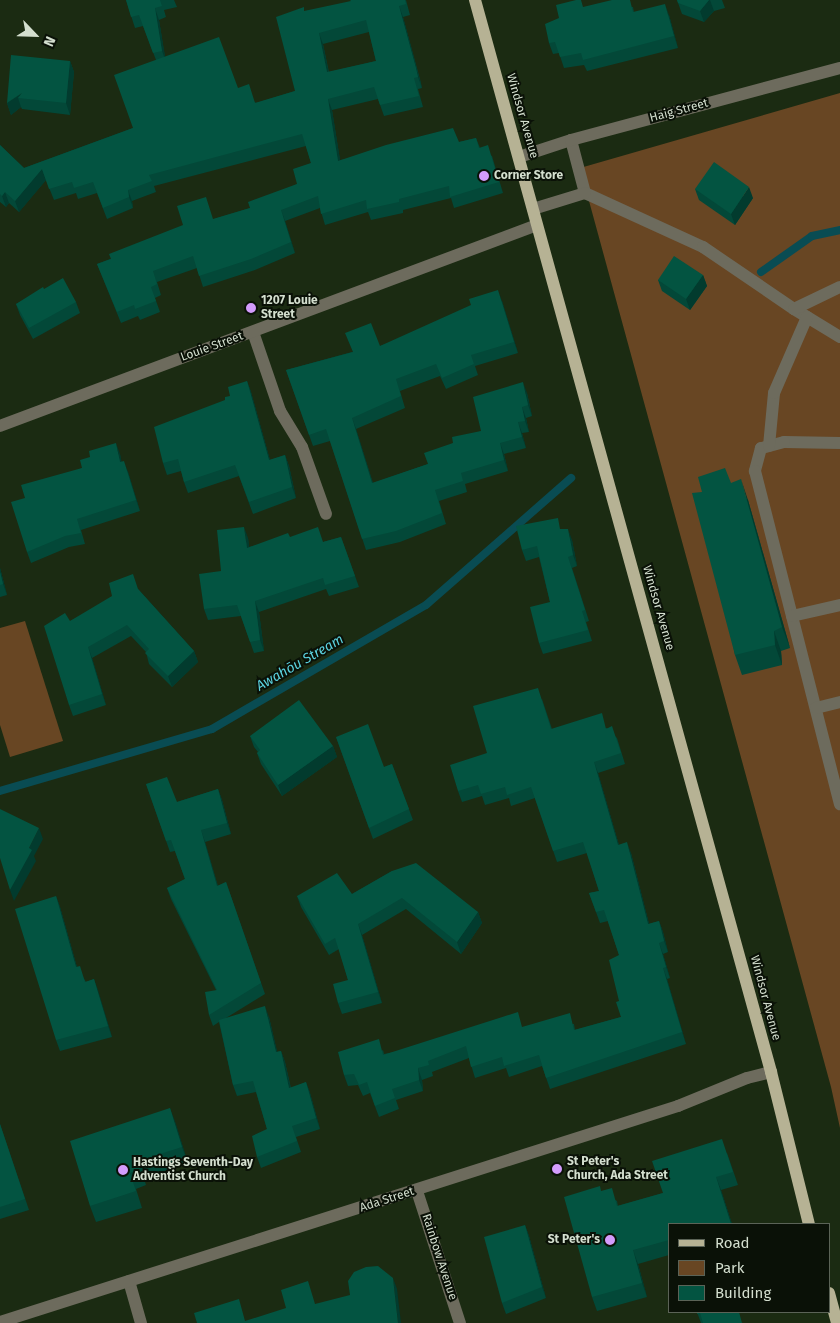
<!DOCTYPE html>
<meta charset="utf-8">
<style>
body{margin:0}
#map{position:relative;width:840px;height:1323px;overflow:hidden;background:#1b2b12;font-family:"Fira Sans",sans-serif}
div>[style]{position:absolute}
.green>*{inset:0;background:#684623}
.stream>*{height:8px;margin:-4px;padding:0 4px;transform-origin:4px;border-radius:4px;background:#094c53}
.minor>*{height:12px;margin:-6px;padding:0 6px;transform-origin:6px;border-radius:6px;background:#6d6b5d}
.major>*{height:12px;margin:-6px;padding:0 6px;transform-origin:6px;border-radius:6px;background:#b6b294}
.wall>*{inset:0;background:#034838}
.shaded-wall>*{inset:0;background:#023b2e}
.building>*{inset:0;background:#035441}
.dots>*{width:14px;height:14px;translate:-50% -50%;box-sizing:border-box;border:2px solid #0a1107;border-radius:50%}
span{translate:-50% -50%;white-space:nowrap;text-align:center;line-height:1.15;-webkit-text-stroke:4px #0a1107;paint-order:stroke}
.street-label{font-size:12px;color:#d4dfcf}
.poi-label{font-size:12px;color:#d4dfcf;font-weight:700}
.left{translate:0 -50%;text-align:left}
.right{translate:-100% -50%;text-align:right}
.water-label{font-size:14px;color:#5bd2df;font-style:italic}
.legend{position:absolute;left:668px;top:1223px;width:162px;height:90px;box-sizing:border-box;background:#0a1107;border:1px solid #5b6357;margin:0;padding:6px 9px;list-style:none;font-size:15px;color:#d4dfcf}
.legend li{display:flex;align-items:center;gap:10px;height:25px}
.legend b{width:25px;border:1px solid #5b6357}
.north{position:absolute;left:10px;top:10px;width:50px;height:50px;-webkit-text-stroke:4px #0a1107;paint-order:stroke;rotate:114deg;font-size:14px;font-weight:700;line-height:20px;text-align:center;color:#d4dfcf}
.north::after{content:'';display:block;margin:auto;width:18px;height:22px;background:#d4dfcf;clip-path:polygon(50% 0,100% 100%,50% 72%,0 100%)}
</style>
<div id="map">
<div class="green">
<div style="clip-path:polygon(840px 93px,840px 1128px,831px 1087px,580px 168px)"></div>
<div style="clip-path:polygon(25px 621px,63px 741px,10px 757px,0 725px,0 628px)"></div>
</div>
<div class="stream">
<div style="left:761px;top:272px;width:62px;rotate:-35.2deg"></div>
<div style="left:812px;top:236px;width:29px;rotate:-12deg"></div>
<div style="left:0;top:791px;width:221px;rotate:-16.3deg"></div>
<div style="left:212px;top:729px;width:247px;rotate:-30.1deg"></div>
<div style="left:426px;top:605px;width:193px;rotate:-41.2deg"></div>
</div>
<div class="minor">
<div style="left:571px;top:140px;width:55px;rotate:75.2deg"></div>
<div style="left:585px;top:193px;width:130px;rotate:24.6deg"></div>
<div style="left:703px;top:247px;width:110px;rotate:34.3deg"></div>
<div style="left:794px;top:309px;width:54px;rotate:31.3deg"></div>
<div style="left:519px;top:157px;width:55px;rotate:-18.1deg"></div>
<div style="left:571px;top:140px;width:278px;rotate:-15deg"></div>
<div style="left:533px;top:209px;width:54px;rotate:-17.1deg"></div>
<div style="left:794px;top:309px;width:51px;rotate:-25.6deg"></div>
<div style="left:253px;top:332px;width:83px;rotate:71.1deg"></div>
<div style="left:280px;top:411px;width:42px;rotate:58.6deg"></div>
<div style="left:302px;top:447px;width:71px;rotate:70.3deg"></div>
<div style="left:0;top:426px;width:573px;rotate:-20.52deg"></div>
<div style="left:840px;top:443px;width:56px;rotate:-179deg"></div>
<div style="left:784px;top:442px;width:24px;rotate:165deg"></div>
<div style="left:761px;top:448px;width:24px;rotate:105deg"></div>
<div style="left:755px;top:471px;width:344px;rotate:75.7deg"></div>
<div style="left:769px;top:446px;width:53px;rotate:-84.6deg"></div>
<div style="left:774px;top:393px;width:83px;rotate:-66.5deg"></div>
<div style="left:792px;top:616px;width:49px;rotate:-12.9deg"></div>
<div style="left:816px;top:708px;width:25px;rotate:-14deg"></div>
<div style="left:417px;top:1191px;width:139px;rotate:72deg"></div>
<div style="left:129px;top:1281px;width:44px;rotate:74.1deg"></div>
<div style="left:0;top:1322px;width:712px;rotate:-17.67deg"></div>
<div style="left:678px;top:1106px;width:74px;rotate:-22.1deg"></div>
<div style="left:747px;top:1078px;width:25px;rotate:-14deg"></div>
</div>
<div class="major">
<div style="left:475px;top:0;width:1112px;rotate:74.56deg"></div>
<div style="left:771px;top:1072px;width:157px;rotate:76deg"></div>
<div style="left:829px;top:1293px;width:31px;rotate:75deg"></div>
</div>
<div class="wall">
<div style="clip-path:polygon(evenodd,126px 0,174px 0,177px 7px,164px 10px,166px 17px,159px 20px,165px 57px,238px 88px,256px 103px,295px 91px,306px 11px,406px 0,410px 15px,403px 17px,420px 79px,422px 88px,418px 89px,423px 107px,384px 116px,378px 99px,332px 110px,340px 160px,459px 142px,476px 138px,480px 148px,492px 156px,503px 193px,454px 208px,451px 198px,403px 210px,403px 213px,371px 220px,368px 212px,325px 225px,320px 208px,285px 221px,295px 253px,255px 270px,203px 287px,197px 268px,157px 282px,161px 295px,155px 298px,160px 312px,140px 320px,138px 316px,121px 323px,97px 264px,214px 219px,250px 208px,297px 184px,311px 163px,306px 146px,154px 186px,156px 192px,132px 201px,133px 208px,107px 219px,97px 193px,78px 199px,76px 193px,54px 200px,46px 180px,19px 212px,9px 203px,6px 207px,0 202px,0 145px,24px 168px,133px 128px,156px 60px,143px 26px,135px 28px,126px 0,369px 32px,376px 61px,329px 72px,323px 44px,369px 32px)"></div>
<div style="clip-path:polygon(677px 0,722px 0,725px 8px,714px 11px,704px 22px,682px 14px)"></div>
<div style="clip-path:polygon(583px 7px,633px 7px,634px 12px,669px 15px,678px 48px,587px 71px,584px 65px,564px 68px,559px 53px,553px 54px,549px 43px,559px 18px)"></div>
<div style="clip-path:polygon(70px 61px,74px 72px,70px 115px,22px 109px,21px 107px,11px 115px,7px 103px)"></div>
<div style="clip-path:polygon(695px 189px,753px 198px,735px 225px,699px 200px)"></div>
<div style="clip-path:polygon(703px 275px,707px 286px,690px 310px,662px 291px,658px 280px)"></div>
<div style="clip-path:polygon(44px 289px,76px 302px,80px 313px,33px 339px,20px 315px,16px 304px)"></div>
<div style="clip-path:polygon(502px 301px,518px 353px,475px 366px,478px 375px,446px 389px,440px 376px,400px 391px,405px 408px,356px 429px,373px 483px,428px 464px,453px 443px,481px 431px,527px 393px,532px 416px,526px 418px,529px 432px,522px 433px,526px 448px,504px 454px,508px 471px,465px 484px,467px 492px,439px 501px,446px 524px,400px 542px,366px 550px,330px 441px,313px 446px,286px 370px,352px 352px,380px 346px)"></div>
<div style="clip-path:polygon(247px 381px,251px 392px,270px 460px,285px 455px,289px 466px,296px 498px,253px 514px,239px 476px,188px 493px,184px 482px,181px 471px,167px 475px,163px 463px,230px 396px)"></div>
<div style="clip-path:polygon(120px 454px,121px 461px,128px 472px,140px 511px,81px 530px,85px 544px,69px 547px,31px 563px,27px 552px,25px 498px,82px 468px)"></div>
<div style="clip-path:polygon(731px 483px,748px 500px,790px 648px,781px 651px,782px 665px,742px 675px,735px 655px,702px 492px)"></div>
<div style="clip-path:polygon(562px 529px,572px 540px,577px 566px,572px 568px,589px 621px,586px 622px,592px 641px,543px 654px,539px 643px,550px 602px,539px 557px,526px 561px,522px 550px)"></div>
<div style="clip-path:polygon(290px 537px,323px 542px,341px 537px,359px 587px,329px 596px,326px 589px,259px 612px,264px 651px,254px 653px,241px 616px,208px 620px,204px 609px,221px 571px,248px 538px,249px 547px)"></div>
<div style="clip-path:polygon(0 568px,7px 595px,0 597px)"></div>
<div style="clip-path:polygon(138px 589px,194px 651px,198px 662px,172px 687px,149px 664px,146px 652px,131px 636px,92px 658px,106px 705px,73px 716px,69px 705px,70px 621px)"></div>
<div style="clip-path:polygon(542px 699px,552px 729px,607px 728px,617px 738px,625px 764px,598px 773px,619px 845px,631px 853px,649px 924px,659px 921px,663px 932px,668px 952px,663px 954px,670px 978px,667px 979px,686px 1044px,550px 1089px,542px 1066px,509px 1077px,506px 1068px,475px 1078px,469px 1058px,432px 1072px,433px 1076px,422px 1080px,423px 1091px,396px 1100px,399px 1109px,379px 1117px,370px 1093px,363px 1096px,358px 1085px,348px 1086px,344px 1075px,383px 1050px,384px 1054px,523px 1027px,574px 1024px,575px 1030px,621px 1017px,619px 1001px,619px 955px,608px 921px,600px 923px,589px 893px,599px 891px,587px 853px,557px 862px,535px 798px,511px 806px,509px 798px,485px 805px,482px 796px,462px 802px,458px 791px,487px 753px)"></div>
<div style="clip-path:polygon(250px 736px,333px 746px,337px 757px,282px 796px,261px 764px,257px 753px,258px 752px,254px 747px)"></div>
<div style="clip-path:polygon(336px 737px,384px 767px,392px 764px,413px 820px,373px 839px)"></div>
<div style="clip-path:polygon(146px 784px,177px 802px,218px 789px,222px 800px,231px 834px,205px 842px,218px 886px,226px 882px,265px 994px,226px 1018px,269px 1017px,277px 1052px,281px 1051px,285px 1062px,291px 1088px,306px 1082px,310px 1093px,320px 1129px,296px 1137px,301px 1152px,261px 1168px,257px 1157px,267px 1129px,256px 1092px,237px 1096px,233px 1085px,219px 1022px,213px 1026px,209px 1015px,216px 990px,171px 899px,167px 888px,185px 879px,175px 851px,170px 852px)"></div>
<div style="clip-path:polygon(392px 871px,478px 912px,482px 923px,461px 954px,406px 909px,362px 935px,382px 1003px,342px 1014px,338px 1003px,348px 980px,339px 949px,329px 955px,301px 907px,297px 896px,352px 894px)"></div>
<div style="clip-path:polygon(56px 896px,60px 907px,77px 967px,86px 982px,94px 979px,112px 1037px,60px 1051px,56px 1040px)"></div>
<div style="clip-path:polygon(170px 1108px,188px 1163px,144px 1178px,146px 1185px,136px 1189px,142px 1208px,96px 1222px,90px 1206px)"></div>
<div style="clip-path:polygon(0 1124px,29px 1210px,0 1219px)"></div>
<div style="clip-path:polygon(727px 1153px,738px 1185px,721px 1190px,732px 1224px,669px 1224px,669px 1255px,638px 1264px,647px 1297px,597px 1311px,592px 1297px,602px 1191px,617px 1201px,618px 1206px,663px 1193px)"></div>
<div style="clip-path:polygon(525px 1225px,529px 1236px,546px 1298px,506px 1314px,502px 1303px)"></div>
<div style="clip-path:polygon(697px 1312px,743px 1323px,701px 1323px)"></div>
</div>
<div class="shaded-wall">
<div style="clip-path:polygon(709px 0,710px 0,714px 11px,704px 22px,700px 11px)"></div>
<div style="clip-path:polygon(665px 4px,669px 15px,678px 48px,674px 36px)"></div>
<div style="clip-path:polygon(399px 6px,403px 17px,422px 88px,418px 77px)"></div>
<div style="clip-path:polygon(155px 8px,159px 20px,166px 62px,162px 51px)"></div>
<div style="clip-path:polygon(319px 33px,323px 44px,331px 84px,327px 72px)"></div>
<div style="clip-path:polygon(70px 61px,74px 72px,70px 115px,66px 103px)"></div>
<div style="clip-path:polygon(22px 93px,18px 98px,21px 107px,11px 115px,7px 103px)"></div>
<div style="clip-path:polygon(328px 99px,332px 110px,342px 172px,338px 161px)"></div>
<div style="clip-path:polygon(42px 169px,46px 180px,19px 212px,15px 201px)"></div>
<div style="clip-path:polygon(749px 187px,753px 198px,735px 225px,731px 214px)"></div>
<div style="clip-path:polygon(128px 190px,132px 201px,133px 208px,129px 197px)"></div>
<div style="clip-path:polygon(5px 192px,9px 203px,6px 207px,2px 196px)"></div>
<div style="clip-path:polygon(281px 210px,285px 221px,295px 253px,291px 242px)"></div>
<div style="clip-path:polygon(703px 275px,707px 286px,690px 310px,686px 299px)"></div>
<div style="clip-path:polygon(498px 290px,502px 301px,518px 353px,514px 342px)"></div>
<div style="clip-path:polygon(247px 381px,251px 392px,273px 471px,269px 460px)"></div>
<div style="clip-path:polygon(523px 382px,527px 393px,532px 416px,528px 405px)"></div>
<div style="clip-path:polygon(522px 407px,526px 418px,529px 432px,525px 421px)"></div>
<div style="clip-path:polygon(352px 418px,356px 429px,376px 494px,372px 483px)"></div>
<div style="clip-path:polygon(518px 422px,522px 433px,526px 448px,522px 437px)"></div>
<div style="clip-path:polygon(116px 443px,120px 454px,124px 473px,120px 462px)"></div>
<div style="clip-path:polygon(500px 443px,504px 454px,508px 471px,504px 460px)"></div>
<div style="clip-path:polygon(285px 455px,289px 466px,296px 498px,292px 487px)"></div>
<div style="clip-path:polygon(124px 461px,128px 472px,140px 511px,136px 500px)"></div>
<div style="clip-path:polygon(741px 479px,748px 500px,790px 648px,782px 627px)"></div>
<div style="clip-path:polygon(244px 527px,248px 538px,251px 559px,247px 548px)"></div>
<div style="clip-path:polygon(568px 529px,572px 540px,577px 566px,573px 555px)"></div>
<div style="clip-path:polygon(0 568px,7px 595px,3px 584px,0 572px)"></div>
<div style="clip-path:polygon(255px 601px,259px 612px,264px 651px,260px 640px)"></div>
<div style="clip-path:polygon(774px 631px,781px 651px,782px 665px,775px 645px)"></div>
<div style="clip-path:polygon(88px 647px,92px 658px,106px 705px,102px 694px)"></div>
<div style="clip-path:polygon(194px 651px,198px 662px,172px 687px,168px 676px)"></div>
<div style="clip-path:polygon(333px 746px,337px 757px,282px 796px,278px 785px)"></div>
<div style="clip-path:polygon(594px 762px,598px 773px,622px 856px,618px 845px)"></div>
<div style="clip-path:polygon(218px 789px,222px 800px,231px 834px,227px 823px)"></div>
<div style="clip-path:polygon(39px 828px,43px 839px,34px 856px,36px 861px,14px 901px,10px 890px,29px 848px)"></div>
<div style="clip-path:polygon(201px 830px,205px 842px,221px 898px,217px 886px)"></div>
<div style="clip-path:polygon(627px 842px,631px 853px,652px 935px,648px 924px)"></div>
<div style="clip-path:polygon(56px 896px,60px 907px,80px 978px,76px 967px)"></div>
<div style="clip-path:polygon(478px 912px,482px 923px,461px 954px,457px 942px)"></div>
<div style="clip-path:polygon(659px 921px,663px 932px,668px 952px,664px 941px)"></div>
<div style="clip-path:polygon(358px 924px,362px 935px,382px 1003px,378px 992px)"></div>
<div style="clip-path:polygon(659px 943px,663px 954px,670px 978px,666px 967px)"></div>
<div style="clip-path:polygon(663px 968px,667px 979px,686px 1044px,682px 1032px)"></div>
<div style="clip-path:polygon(94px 979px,98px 990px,112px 1037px,108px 1026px)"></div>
<div style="clip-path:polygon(265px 1006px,269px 1017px,280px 1063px,276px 1052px)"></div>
<div style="clip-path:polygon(281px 1051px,285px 1062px,293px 1099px,289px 1088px)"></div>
<div style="clip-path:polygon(418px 1068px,422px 1080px,423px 1091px,419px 1080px)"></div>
<div style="clip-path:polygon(306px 1082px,310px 1093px,320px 1129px,316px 1118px)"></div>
<div style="clip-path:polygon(170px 1108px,176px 1124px,188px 1163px,182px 1147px)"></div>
<div style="clip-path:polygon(716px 1177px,721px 1190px,732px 1224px,731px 1224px)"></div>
<div style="clip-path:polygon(525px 1225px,529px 1236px,546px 1298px,542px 1287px)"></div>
<div style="clip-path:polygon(633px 1250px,638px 1264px,647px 1297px,642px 1283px)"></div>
<div style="clip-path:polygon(393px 1278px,397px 1289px,401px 1323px,398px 1323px)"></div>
</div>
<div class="building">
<div style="clip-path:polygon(126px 0,160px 0,162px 6px,155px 8px,162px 51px,153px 53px,139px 15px,131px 17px)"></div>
<div style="clip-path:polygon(evenodd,350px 0,405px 0,406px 4px,399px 6px,416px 68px,418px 77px,414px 78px,419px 96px,380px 105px,374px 87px,328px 99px,338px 161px,386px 145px,453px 128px,459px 142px,476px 138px,479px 148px,488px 145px,499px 182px,450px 197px,449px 186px,399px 199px,399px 202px,367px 209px,366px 200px,321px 214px,318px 196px,281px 210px,291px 242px,251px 259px,199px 276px,193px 256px,153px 271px,157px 284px,151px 287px,156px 301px,135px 309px,134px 305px,117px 312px,97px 264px,111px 259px,109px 254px,183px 225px,177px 206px,206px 197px,213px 219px,250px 208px,248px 202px,297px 184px,293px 169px,311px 163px,302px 134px,149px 175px,152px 181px,128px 190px,129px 197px,103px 208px,93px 182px,74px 188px,72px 182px,49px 189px,42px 169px,15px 201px,5px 192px,2px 196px,0 194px,0 145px,24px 168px,133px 128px,114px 75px,219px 37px,238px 88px,249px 84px,255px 103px,295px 91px,276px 17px,304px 7px,304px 11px,351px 1px,350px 0,366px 20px,376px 61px,327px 72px,319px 33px,366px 20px)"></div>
<div style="clip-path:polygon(576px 0,581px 0,583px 7px,612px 0,630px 0,633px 12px,665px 4px,674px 36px,583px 60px,581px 53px,560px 57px,555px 42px,549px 43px,545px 24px,559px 18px,556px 5px)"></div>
<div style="clip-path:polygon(677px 0,709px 0,700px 11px,678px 3px)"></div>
<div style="clip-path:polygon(11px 55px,70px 61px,66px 103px,18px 98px,22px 93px,7px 103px)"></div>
<div style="clip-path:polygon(714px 162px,749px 187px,731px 214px,695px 189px)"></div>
<div style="clip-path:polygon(674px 256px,703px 275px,686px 299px,658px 280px)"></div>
<div style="clip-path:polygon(63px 278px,76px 302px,29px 328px,16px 304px,43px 287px,44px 289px)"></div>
<div style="clip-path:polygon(498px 290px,514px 342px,471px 355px,474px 364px,442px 378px,436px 364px,396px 379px,401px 396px,352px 418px,372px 483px,428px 464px,424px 453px,453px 443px,452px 437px,481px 431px,473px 397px,523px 382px,528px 405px,522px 407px,525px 421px,518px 422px,522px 437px,500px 443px,504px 460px,461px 473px,463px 481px,435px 490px,442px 513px,396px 531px,362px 539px,326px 429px,309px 435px,286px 370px,353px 352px,345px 333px,371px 323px,380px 346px,471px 305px,469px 299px)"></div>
<div style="clip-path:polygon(247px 381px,269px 460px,285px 455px,292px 487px,249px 502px,235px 465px,184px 482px,178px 459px,163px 463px,154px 427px,225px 400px,225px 397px,230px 396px,228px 387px)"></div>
<div style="clip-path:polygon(116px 443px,120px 462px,124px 461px,136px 500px,77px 519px,81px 533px,65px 536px,27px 552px,11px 502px,25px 498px,21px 485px,82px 468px,80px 460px,90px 457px,89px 451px)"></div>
<div style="clip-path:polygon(725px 468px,731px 483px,741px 479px,782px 627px,774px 631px,775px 645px,735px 655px,692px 493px,702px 492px,698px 477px)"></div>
<div style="clip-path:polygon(558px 518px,560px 529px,568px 529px,573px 555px,568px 557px,585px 610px,582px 611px,588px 630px,539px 643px,530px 607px,550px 602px,537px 546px,522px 550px,516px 526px)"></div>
<div style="clip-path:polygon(244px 527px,247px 548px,288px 533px,290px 537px,318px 527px,323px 542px,341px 537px,355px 576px,325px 585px,323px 578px,255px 601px,260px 640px,250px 642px,237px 605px,204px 609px,199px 574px,221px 571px,217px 530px)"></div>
<div style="clip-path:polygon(0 572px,3px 584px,0 585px)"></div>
<div style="clip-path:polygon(133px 574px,138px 589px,194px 651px,168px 676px,145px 653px,149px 649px,127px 625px,88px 647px,102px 694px,69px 705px,44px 626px,65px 613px,70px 621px,112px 596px,109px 583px)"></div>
<div style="clip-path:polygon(538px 688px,551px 729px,602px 713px,606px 729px,612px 726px,621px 753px,594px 762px,618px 845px,627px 842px,648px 924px,659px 921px,664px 941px,659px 943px,666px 967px,663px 968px,682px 1032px,546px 1078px,539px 1055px,504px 1066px,502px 1057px,471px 1067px,466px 1046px,428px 1061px,429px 1065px,418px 1068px,419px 1080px,392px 1089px,395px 1098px,375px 1106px,367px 1082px,359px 1085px,354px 1074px,344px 1075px,338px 1052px,379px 1039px,383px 1055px,518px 1012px,522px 1027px,570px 1013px,574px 1030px,621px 1017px,616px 1002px,619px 1001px,609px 960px,619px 955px,604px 910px,596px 912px,589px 893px,599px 891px,583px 842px,553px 851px,531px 787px,507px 795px,505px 787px,481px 794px,478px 785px,458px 791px,450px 765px,487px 753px,473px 706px)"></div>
<div style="clip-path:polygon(299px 700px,333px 746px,278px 785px,257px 753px,260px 750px,250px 736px)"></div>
<div style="clip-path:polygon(368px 724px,384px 767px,392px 764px,409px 809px,369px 828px,336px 737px)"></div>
<div style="clip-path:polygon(167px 777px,177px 802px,218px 789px,227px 823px,201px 830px,217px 886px,226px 882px,261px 983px,209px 1015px,205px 992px,217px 990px,167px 888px,185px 879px,171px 840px,166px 841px,146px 784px)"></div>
<div style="clip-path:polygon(0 809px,39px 828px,29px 848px,32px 850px,10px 890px,0 858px)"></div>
<div style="clip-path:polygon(416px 863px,478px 912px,457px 942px,402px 898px,358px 924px,378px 992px,338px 1003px,333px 984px,348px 980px,335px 938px,325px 944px,297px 896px,337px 873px,352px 894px,392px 871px)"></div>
<div style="clip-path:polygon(56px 896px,76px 967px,80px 966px,85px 982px,94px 979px,108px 1026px,56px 1040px,15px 909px)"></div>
<div style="clip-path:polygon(265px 1006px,276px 1052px,281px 1051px,289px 1088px,306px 1082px,316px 1118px,292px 1126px,297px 1141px,257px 1157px,252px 1136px,267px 1129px,253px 1081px,233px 1085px,219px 1020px)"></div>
<div style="clip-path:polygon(170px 1108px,182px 1147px,138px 1161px,140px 1169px,130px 1173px,136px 1191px,90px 1206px,70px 1141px)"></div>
<div style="clip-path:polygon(0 1124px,25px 1199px,0 1207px)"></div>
<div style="clip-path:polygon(722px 1139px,733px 1172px,716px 1177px,731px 1224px,669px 1224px,669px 1240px,633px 1250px,642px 1283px,592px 1297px,564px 1197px,600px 1186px,601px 1191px,612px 1188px,617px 1206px,663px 1193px,652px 1161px)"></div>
<div style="clip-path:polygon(525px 1225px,542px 1287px,502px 1303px,484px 1237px)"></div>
<div style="clip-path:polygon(378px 1266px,393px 1278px,398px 1323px,197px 1323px,194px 1313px,239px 1299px,245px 1321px,286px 1308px,281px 1290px,308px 1281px,315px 1304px,350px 1295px,348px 1281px,354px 1272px,366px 1267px)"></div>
<div style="clip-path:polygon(697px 1312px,739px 1312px,742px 1323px,703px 1323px,700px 1313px,697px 1314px)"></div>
</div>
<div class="dots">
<div style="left:484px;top:176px;background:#d39cfc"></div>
<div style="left:251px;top:308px;background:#d39cfc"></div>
<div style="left:557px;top:1169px;background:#d39cfc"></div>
<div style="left:123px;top:1170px;background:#d39cfc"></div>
<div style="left:610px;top:1240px;background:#d39cfc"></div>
</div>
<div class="street-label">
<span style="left:679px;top:111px;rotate:-15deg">Haig Street</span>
<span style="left:522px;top:116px;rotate:74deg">Windsor Avenue</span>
<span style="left:212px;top:347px;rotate:-20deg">Louie Street</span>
<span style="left:658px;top:608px;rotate:74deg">Windsor Avenue</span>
<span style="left:765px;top:998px;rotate:75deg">Windsor Avenue</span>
<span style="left:387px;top:1200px;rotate:-18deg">Ada Street</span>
<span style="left:439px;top:1257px;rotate:72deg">Rainbow Avenue</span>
</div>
<div class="poi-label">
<span class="left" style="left:494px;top:176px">Corner Store</span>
<span class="left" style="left:261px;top:308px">1207 Louie<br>Street</span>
<span class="left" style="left:567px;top:1169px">St Peter's<br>Church, Ada Street</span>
<span class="left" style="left:133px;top:1170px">Hastings Seventh-Day<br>Adventist Church</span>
<span class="right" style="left:600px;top:1240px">St Peter's</span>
</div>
<div class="water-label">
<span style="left:300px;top:663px;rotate:-30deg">Awahōu Stream</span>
</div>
<ul class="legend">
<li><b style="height:6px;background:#b6b294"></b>Road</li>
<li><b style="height:14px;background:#684623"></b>Park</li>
<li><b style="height:14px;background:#035441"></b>Building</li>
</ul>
<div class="north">N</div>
</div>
